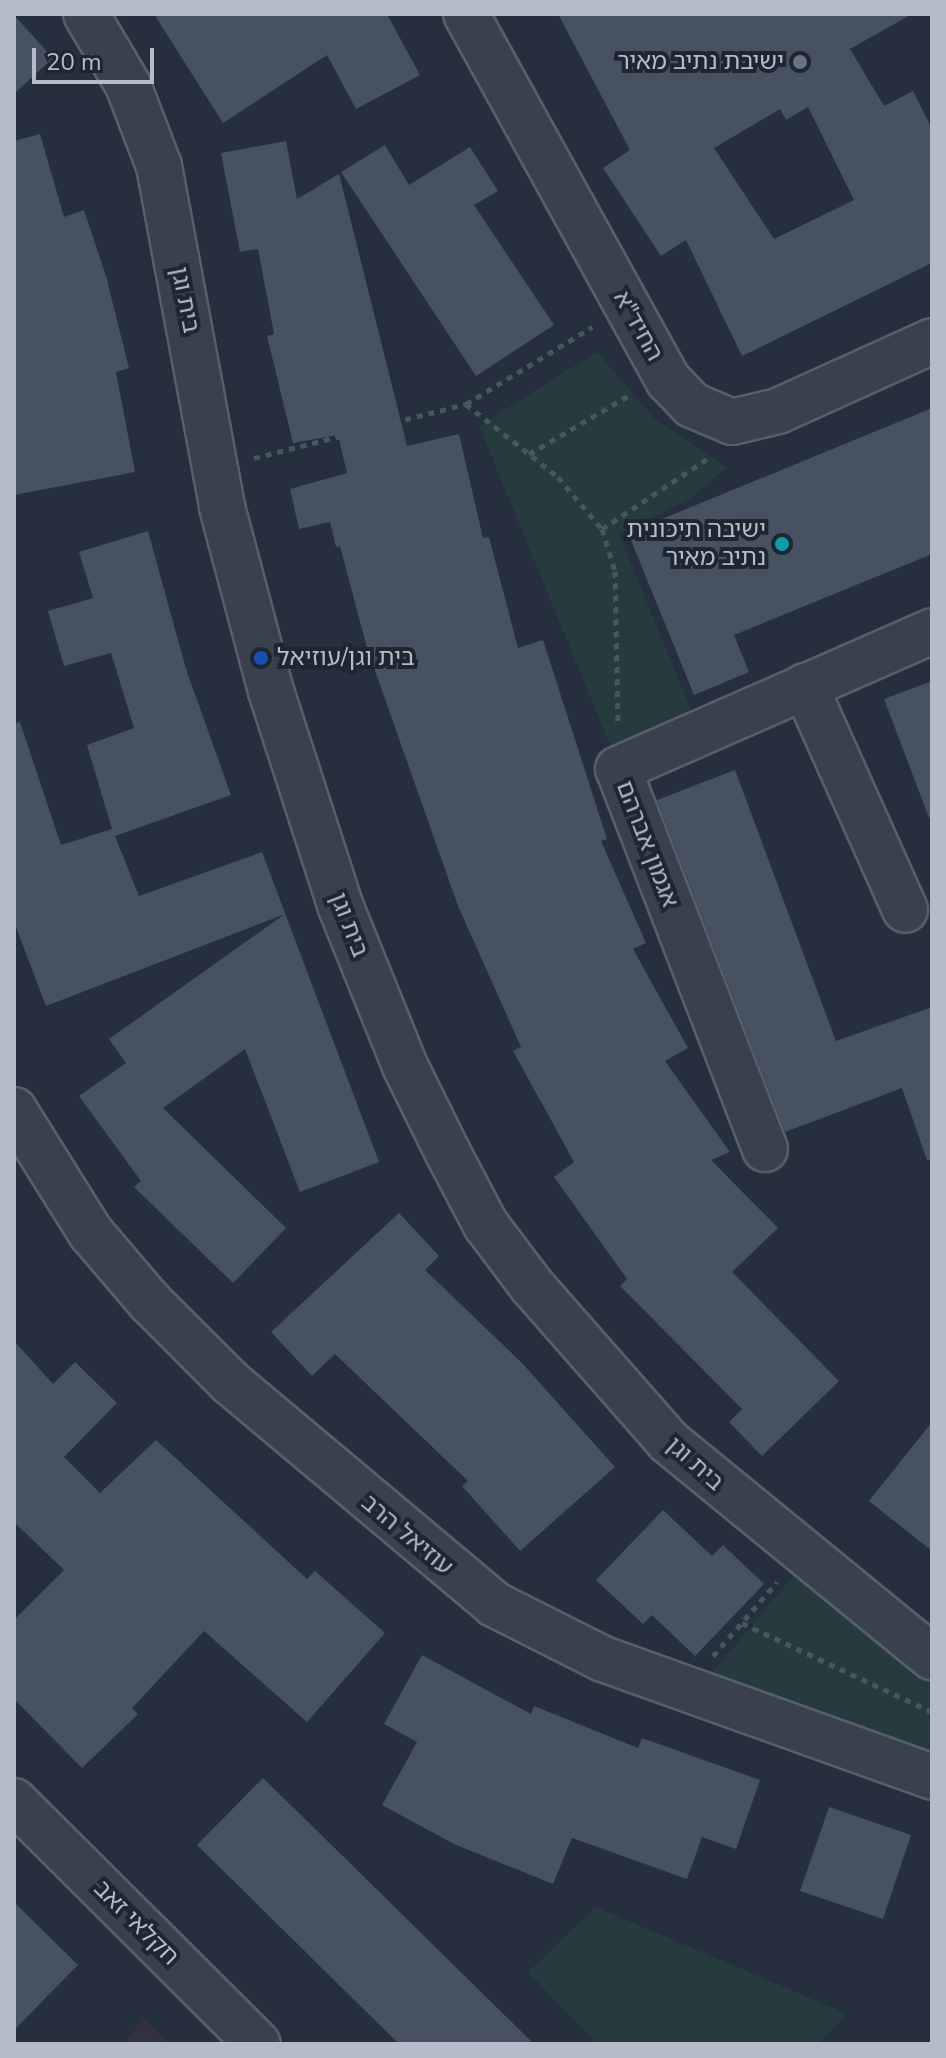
<!DOCTYPE html>
<meta charset="utf-8">
<style>
body{margin:0}
#map{position:relative;width:946px;height:2058px;overflow:hidden;background:#252f3d;font-family:"Nunito Sans","Noto Sans Hebrew",sans-serif}
div>[style]{position:absolute}
.medical>*{inset:0;background:#33313e}
.green>*{inset:0;background:#273b3e}
.building>*{inset:0;background:#465161}
.path>*{height:5px;margin-top:-2.5px;transform-origin:0;background:repeating-linear-gradient(90deg,#45585b 0 6px,transparent 0 12px)}
.roads{filter:drop-shadow(2px 0 #575f6b) drop-shadow(-2px 0 #575f6b) drop-shadow(0 2px #575f6b) drop-shadow(0 -2px #575f6b)}
.minor>*{height:44px;margin:-22px;padding:0 22px;transform-origin:22px;border-radius:22px;background:#39414d}
.dots>*{width:22px;height:22px;translate:-50% -50%;box-sizing:border-box;border:4px solid #1e2632;border-radius:50%}
span{translate:-50% -50%;white-space:nowrap;text-align:center;line-height:1.15;-webkit-text-stroke:8px #1e2632;paint-order:stroke}
.poi-label{font-size:24px;color:#b5bcc8}
.right{translate:-100% -50%;text-align:right}
.left{translate:0 -50%;text-align:left}
.street-label{font-size:24px;color:#b5bcc8}
.frame{position:absolute;inset:0;border:16px solid #b5bcc8;pointer-events:none}
.scale{position:absolute;left:32px;top:48px;width:122px;height:36px;box-sizing:border-box;border:4px solid #b5bcc8;border-top:0;padding-left:10px;font-size:24px;line-height:28px;white-space:nowrap;color:#b5bcc8;-webkit-text-stroke:6px #1e2632;paint-order:stroke}
</style>
<div id="map">
<div class="medical">
<div style="clip-path:polygon(144px 2019px,169px 2044px,122px 2044px)"></div>
</div>
<div class="green">
<div style="clip-path:polygon(597px 352px,655px 419px,726px 467px,692px 498px,619px 534px,695px 720px,613px 752px,479px 426px)"></div>
<div style="clip-path:polygon(800px 1568px,932px 1674px,932px 1768px,701px 1686px)"></div>
<div style="clip-path:polygon(596px 1907px,847px 2014px,818px 2044px,597px 2044px,528px 1972px)"></div>
</div>
<div class="building">
<div style="clip-path:polygon(154px 14px,387px 14px,420px 75px,356px 109px,327px 55px,223px 123px)"></div>
<div style="clip-path:polygon(evenodd,558px 14px,912px 14px,850px 49px,884px 106px,913px 91px,932px 129px,932px 263px,742px 356px,686px 240px,661px 256px,603px 168px,630px 150px,558px 14px,808px 107px,854px 200px,774px 239px,714px 148px,780px 109px,786px 120px,808px 107px)"></div>
<div style="clip-path:polygon(14px 15px,53px 58px,14px 94px)"></div>
<div style="clip-path:polygon(40px 134px,64px 217px,84px 210px,106px 276px,129px 368px,116px 372px,135px 472px,14px 495px,14px 141px)"></div>
<div style="clip-path:polygon(286px 141px,297px 199px,339px 174px,407px 446px,459px 434px,483px 538px,489px 537px,518px 648px,543px 640px,607px 839px,601px 841px,646px 943px,633px 949px,688px 1048px,665px 1061px,730px 1152px,711px 1160px,778px 1228px,732px 1272px,839px 1381px,762px 1456px,729px 1422px,742px 1409px,620px 1286px,627px 1279px,554px 1177px,574px 1162px,513px 1051px,521px 1047px,458px 906px,367px 648px,340px 546px,336px 547px,330px 522px,299px 529px,290px 489px,347px 473px,338px 435px,293px 443px,267px 336px,274px 334px,258px 249px,240px 252px,221px 153px)"></div>
<div style="clip-path:polygon(385px 145px,409px 185px,470px 147px,498px 191px,474px 205px,554px 325px,476px 376px,341px 172px)"></div>
<div style="clip-path:polygon(932px 408px,932px 554px,734px 635px,749px 672px,694px 695px,628px 533px)"></div>
<div style="clip-path:polygon(148px 531px,186px 669px,231px 795px,115px 836px,139px 896px,262px 852px,379px 1162px,300px 1192px,245px 1049px,163px 1108px,286px 1228px,233px 1283px,134px 1187px,141px 1181px,79px 1096px,126px 1063px,109px 1039px,285px 914px,46px 1006px,14px 922px,14px 723px,20px 722px,61px 845px,112px 829px,87px 745px,134px 728px,111px 653px,64px 666px,48px 611px,93px 598px,79px 552px)"></div>
<div style="clip-path:polygon(932px 681px,932px 817px,929px 818px,884px 699px)"></div>
<div style="clip-path:polygon(735px 770px,836px 1041px,932px 1007px,932px 1160px,927px 1160px,902px 1088px,785px 1132px,657px 800px)"></div>
<div style="clip-path:polygon(399px 1213px,439px 1256px,425px 1270px,522px 1363px,615px 1467px,520px 1551px,462px 1486px,468px 1481px,335px 1354px,312px 1376px,271px 1332px)"></div>
<div style="clip-path:polygon(14px 1341px,53px 1384px,75px 1362px,117px 1403px,64px 1457px,100px 1493px,156px 1440px,307px 1579px,315px 1571px,385px 1633px,307px 1722px,204px 1631px,132px 1708px,138px 1714px,82px 1768px,14px 1699px,14px 1620px,64px 1570px,14px 1522px)"></div>
<div style="clip-path:polygon(932px 1422px,932px 1551px,869px 1501px)"></div>
<div style="clip-path:polygon(663px 1510px,712px 1556px,723px 1545px,764px 1584px,695px 1656px,652px 1615px,643px 1624px,596px 1580px)"></div>
<div style="clip-path:polygon(422px 1655px,531px 1714px,534px 1706px,638px 1748px,642px 1738px,760px 1780px,736px 1849px,702px 1837px,687px 1879px,572px 1838px,553px 1884px,454px 1844px,382px 1805px,417px 1742px,384px 1724px)"></div>
<div style="clip-path:polygon(263px 1778px,350px 1863px,534px 2044px,399px 2044px,197px 1845px)"></div>
<div style="clip-path:polygon(829px 1807px,911px 1835px,883px 1919px,800px 1891px)"></div>
<div style="clip-path:polygon(14px 1902px,78px 1965px,14px 2030px)"></div>
</div>
<div class="path">
<div style="left:466px;top:404px;width:117px;rotate:38.4deg"></div>
<div style="left:558px;top:477px;width:68px;rotate:49.8deg"></div>
<div style="left:602px;top:529px;width:44px;rotate:72.8deg"></div>
<div style="left:615px;top:571px;width:153px;rotate:88.9deg"></div>
<div style="left:529px;top:454px;width:115px;rotate:-30.4deg"></div>
<div style="left:254px;top:458px;width:219px;rotate:-14.3deg"></div>
<div style="left:466px;top:404px;width:148px;rotate:-31.4deg"></div>
<div style="left:602px;top:529px;width:126px;rotate:-33.7deg"></div>
<div style="left:742px;top:1623px;width:210px;rotate:25.1deg"></div>
<div style="left:713px;top:1656px;width:98px;rotate:-49.1deg"></div>
</div>
<div class="roads">
<div class="minor">
<div style="left:86px;top:14px;width:82px;rotate:59.4deg"></div>
<div style="left:128px;top:85px;width:87px;rotate:69.1deg"></div>
<div style="left:159px;top:166px;width:347px;rotate:79.5deg"></div>
<div style="left:222px;top:507px;width:190px;rotate:75.1deg"></div>
<div style="left:271px;top:691px;width:225px;rotate:72.1deg"></div>
<div style="left:340px;top:905px;width:174px;rotate:68deg"></div>
<div style="left:405px;top:1066px;width:97px;rotate:63.7deg"></div>
<div style="left:448px;top:1153px;width:81px;rotate:62.2deg"></div>
<div style="left:486px;top:1225px;width:76px;rotate:53deg"></div>
<div style="left:532px;top:1286px;width:208px;rotate:48.7deg"></div>
<div style="left:669px;top:1442px;width:340px;rotate:39.3deg"></div>
<div style="left:466px;top:14px;width:418px;rotate:61.1deg"></div>
<div style="left:668px;top:380px;width:35px;rotate:46deg"></div>
<div style="left:692px;top:405px;width:43px;rotate:23deg"></div>
<div style="left:732px;top:422px;width:47px;rotate:-13.4deg"></div>
<div style="left:778px;top:411px;width:169px;rotate:-24.4deg"></div>
<div style="left:805px;top:686px;width:245px;rotate:65.9deg"></div>
<div style="left:14px;top:1110px;width:145px;rotate:58deg"></div>
<div style="left:91px;top:1233px;width:91px;rotate:49.5deg"></div>
<div style="left:150px;top:1302px;width:115px;rotate:45deg"></div>
<div style="left:231px;top:1383px;width:344px;rotate:40deg"></div>
<div style="left:494px;top:1604px;width:122px;rotate:26.8deg"></div>
<div style="left:603px;top:1659px;width:350px;rotate:19.7deg"></div>
<div style="left:765px;top:1149px;width:407px;rotate:-111.1deg"></div>
<div style="left:618px;top:769px;width:343px;rotate:-23.7deg"></div>
<div style="left:14px;top:1801px;width:344px;rotate:44.9deg"></div>
</div>
</div>
<div class="dots">
<div style="left:800px;top:62px;background:#6b7280"></div>
<div style="left:782px;top:544px;background:#0f9aa8"></div>
<div style="left:261px;top:658px;background:#1a4fb4"></div>
</div>
<div class="poi-label">
<span class="right" style="left:784px;top:62px">ישיבת נתיב מאיר</span>
<span class="right" style="left:766px;top:544px">ישיבה תיכונית<br>נתיב מאיר</span>
<span class="left" style="left:277px;top:658px">בית וגן/עוזיאל</span>
</div>
<div class="street-label">
<span style="left:185px;top:300px;rotate:79deg">בית וגן</span>
<span style="left:638px;top:326px;rotate:61deg">החיד"א</span>
<span style="left:647px;top:844px;rotate:69deg">אגמון אברהם</span>
<span style="left:349px;top:925px;rotate:69deg">בית וגן</span>
<span style="left:695px;top:1464px;rotate:42deg">בית וגן</span>
<span style="left:407px;top:1535px;rotate:40deg">עוזיאל הרב</span>
<span style="left:136px;top:1923px;rotate:45deg">חקלאי זאב</span>
</div>
<div class="frame"></div>
<div class="scale">20 m</div>
</div>
